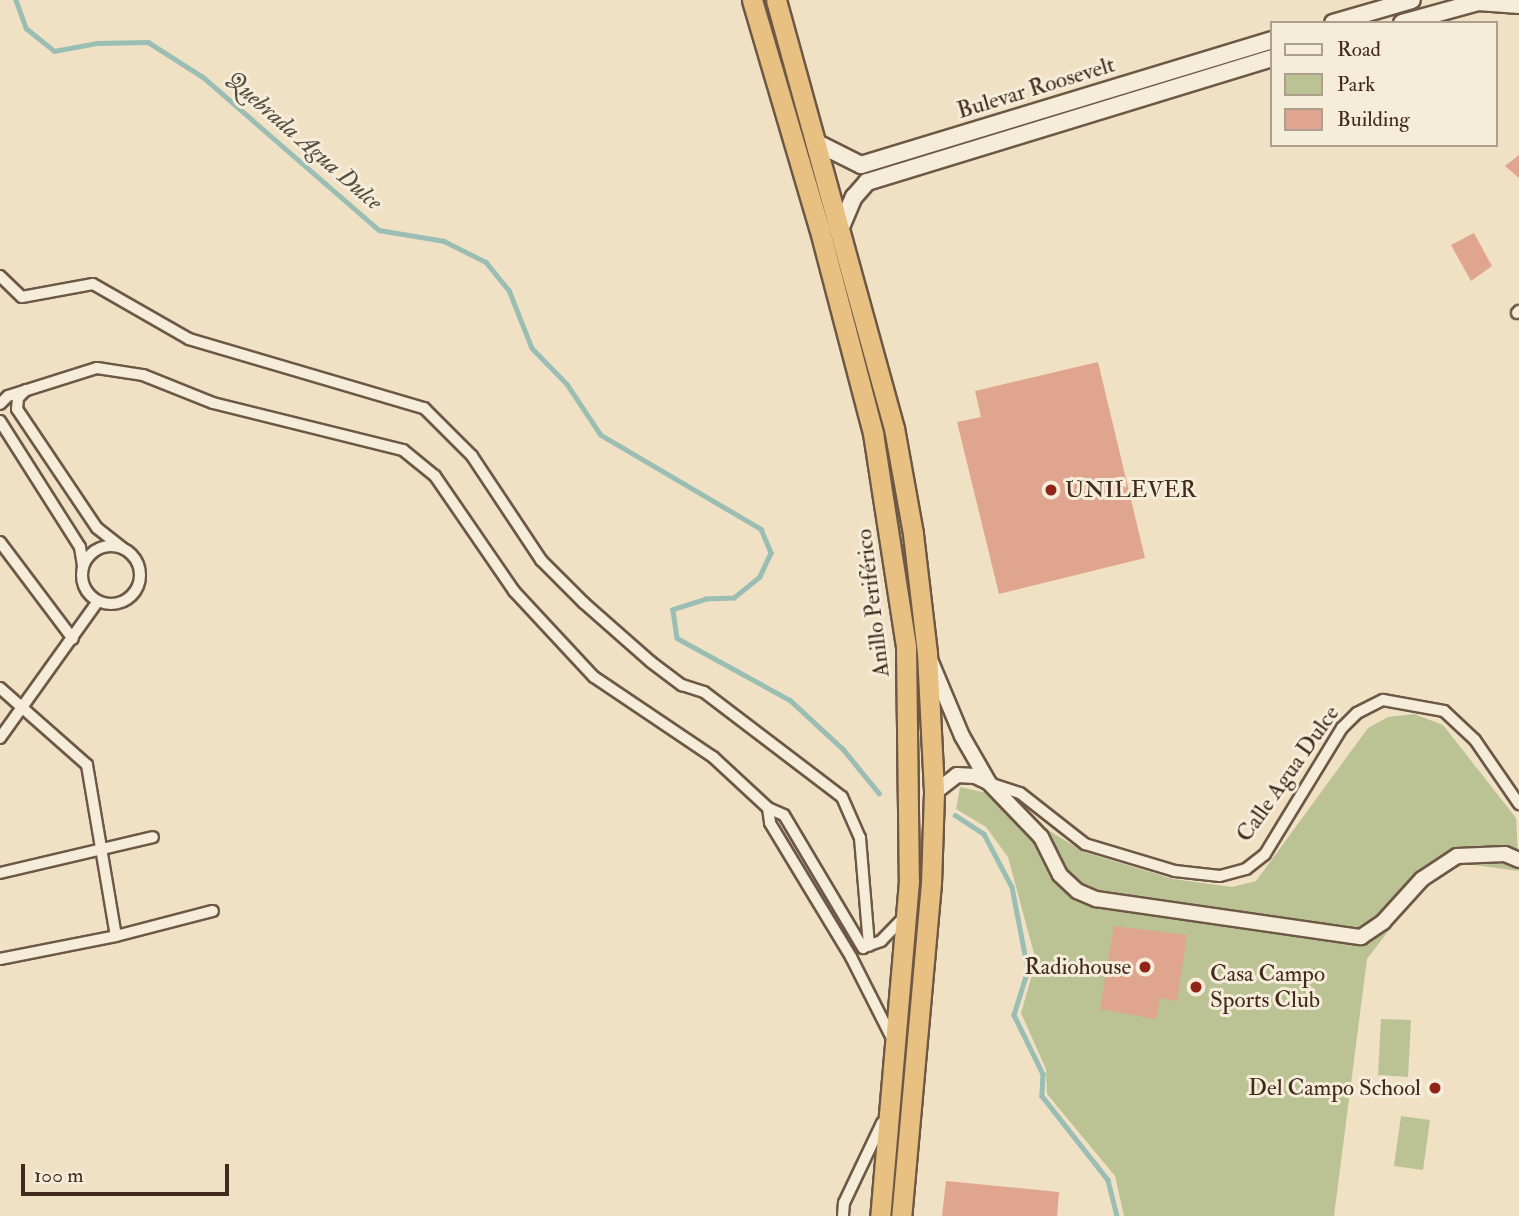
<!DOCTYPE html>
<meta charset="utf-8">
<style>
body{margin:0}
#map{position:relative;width:1519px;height:1216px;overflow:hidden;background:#f0e1c4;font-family:"IM FELL Double Pica",serif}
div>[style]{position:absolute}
.green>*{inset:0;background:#bbc293}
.stream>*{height:4.5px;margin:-2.25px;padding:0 2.25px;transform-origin:2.25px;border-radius:2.25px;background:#9abeb3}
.building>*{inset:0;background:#e0a58f}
.roads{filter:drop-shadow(2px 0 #6d5845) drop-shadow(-2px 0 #6d5845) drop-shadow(0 2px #6d5845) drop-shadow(0 -2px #6d5845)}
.minor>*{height:10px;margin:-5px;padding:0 5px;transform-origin:5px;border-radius:5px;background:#f5ecd9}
.minor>.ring{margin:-5px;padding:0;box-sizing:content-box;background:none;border:10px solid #f5ecd9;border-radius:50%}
.tertiary>*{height:14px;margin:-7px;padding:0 7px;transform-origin:7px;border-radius:7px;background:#f5ecd9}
.secondary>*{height:16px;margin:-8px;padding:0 8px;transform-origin:8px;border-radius:8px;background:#f5ecd9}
.trunk>*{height:19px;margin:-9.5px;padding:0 9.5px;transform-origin:9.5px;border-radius:9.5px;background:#e8c082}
.dots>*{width:19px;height:19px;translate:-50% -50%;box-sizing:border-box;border:4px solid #f5ecd9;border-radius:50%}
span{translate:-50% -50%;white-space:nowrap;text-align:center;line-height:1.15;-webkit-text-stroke:6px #f5ecd9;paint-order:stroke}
.street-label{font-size:23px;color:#412a1b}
.poi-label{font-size:23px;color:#412a1b}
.left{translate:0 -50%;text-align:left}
.right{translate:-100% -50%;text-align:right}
.water-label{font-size:24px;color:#574f41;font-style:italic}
.legend{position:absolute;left:1270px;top:21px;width:228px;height:126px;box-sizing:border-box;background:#f5ecd9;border:2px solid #ad9e8d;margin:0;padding:9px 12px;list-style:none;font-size:21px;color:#412a1b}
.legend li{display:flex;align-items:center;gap:14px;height:35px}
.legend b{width:35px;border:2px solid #ad9e8d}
.scale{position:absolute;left:21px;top:1164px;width:208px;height:32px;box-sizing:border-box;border:4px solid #412a1b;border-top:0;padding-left:9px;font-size:21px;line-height:24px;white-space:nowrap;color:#412a1b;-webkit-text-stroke:5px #f5ecd9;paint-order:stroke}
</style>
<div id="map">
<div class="green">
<div style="clip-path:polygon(1414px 714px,1443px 725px,1516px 818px,1519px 871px,1466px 864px,1440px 874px,1414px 897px,1367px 959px,1334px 1216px,1124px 1216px,1115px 1176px,1047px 1094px,1046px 1069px,1021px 1013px,1036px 961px,1008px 857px,986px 827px,956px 809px,960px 787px,1014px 799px,1048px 830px,1084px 852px,1173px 879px,1232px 887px,1256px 881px,1368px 728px,1388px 717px)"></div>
<div style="clip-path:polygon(1381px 1019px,1411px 1020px,1408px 1077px,1378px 1075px)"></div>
<div style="clip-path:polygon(1401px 1116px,1430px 1120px,1423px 1170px,1394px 1166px)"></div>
</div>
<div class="stream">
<div style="left:16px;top:0;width:30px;rotate:70deg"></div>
<div style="left:26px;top:28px;width:36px;rotate:39deg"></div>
<div style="left:54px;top:51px;width:44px;rotate:-10.5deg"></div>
<div style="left:97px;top:43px;width:51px;rotate:-1.1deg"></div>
<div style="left:148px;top:42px;width:65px;rotate:32.5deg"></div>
<div style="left:203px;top:77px;width:233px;rotate:41deg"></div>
<div style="left:379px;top:230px;width:66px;rotate:9.6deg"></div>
<div style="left:444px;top:241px;width:47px;rotate:26.6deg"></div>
<div style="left:486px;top:262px;width:36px;rotate:51deg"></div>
<div style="left:509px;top:290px;width:62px;rotate:68.4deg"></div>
<div style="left:532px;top:348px;width:50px;rotate:45.8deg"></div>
<div style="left:567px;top:384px;width:61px;rotate:56.3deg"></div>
<div style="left:601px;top:435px;width:186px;rotate:30.4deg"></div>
<div style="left:761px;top:529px;width:26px;rotate:67deg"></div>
<div style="left:771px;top:553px;width:26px;rotate:115deg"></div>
<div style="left:760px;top:577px;width:33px;rotate:141deg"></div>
<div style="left:734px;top:598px;width:28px;rotate:178deg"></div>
<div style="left:706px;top:599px;width:35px;rotate:162deg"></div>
<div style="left:673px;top:610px;width:28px;rotate:82deg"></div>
<div style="left:677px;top:638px;width:129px;rotate:28.8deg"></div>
<div style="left:790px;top:700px;width:72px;rotate:42.8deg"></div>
<div style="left:843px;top:749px;width:57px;rotate:50.7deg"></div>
<div style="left:955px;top:815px;width:35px;rotate:33deg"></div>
<div style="left:984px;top:834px;width:60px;rotate:62.2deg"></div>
<div style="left:1012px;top:887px;width:85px;rotate:79.1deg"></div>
<div style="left:1028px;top:970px;width:47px;rotate:107.3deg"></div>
<div style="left:1014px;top:1015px;width:66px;rotate:63.8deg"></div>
<div style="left:1043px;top:1074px;width:22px;rotate:93deg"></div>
<div style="left:1042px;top:1096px;width:107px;rotate:51.8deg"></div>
<div style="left:1108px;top:1180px;width:37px;rotate:76deg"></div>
</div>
<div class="building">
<div style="clip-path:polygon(1519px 155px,1519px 178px,1505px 166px)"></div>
<div style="clip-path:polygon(1474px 233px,1492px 266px,1471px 281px,1451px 245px)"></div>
<div style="clip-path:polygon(1098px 362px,1145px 558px,999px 594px,957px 422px,981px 417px,975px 391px)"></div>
<div style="clip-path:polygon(1114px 926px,1187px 935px,1177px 1001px,1160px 998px,1156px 1019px,1100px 1009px)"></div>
<div style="clip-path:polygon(946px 1181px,1059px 1192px,1057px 1216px,942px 1216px)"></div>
</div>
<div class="roads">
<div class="minor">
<div style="left:0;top:276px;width:30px;rotate:44deg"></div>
<div style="left:22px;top:297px;width:72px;rotate:-10.4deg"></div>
<div style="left:93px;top:284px;width:111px;rotate:29.8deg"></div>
<div style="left:189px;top:339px;width:245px;rotate:16.4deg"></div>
<div style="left:424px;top:408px;width:68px;rotate:45deg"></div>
<div style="left:472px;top:456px;width:125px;rotate:56.4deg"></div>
<div style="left:541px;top:560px;width:61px;rotate:45deg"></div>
<div style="left:584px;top:603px;width:89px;rotate:41.4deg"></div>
<div style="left:651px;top:662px;width:39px;rotate:37deg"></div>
<div style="left:682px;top:685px;width:23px;rotate:18deg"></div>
<div style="left:704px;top:692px;width:173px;rotate:37.3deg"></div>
<div style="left:842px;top:797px;width:45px;rotate:66.3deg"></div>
<div style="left:860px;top:838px;width:108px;rotate:85.2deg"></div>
<div style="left:1517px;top:313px;width:3px;rotate:-45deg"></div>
<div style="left:26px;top:390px;width:11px;rotate:135deg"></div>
<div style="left:18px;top:398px;width:11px;rotate:95deg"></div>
<div style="left:17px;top:409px;width:143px;rotate:56.1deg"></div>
<div style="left:97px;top:528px;width:33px;rotate:38deg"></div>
<div style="left:0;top:404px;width:11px;rotate:-45deg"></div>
<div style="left:8px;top:396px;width:93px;rotate:-17.5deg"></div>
<div style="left:97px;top:368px;width:47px;rotate:8.7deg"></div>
<div style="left:143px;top:375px;width:75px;rotate:21.8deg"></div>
<div style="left:213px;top:403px;width:196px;rotate:13.9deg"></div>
<div style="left:403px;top:450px;width:41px;rotate:39.1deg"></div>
<div style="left:435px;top:476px;width:140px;rotate:55.5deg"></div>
<div style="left:514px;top:591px;width:117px;rotate:47.1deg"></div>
<div style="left:594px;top:677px;width:143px;rotate:33.9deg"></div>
<div style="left:713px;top:757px;width:75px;rotate:42.8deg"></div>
<div style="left:768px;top:808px;width:17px;rotate:24deg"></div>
<div style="left:784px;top:815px;width:155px;rotate:59.3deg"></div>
<div style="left:0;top:421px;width:149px;rotate:57.6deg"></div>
<div style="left:80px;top:547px;width:20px;rotate:81deg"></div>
<div style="left:0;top:542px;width:121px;rotate:53deg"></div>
<div class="ring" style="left:82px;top:546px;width:48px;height:48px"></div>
<div style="left:0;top:688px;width:116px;rotate:41.5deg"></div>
<div style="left:87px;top:765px;width:173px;rotate:80.4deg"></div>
<div style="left:0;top:738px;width:168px;rotate:-54.4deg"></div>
<div style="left:992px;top:784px;width:29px;rotate:18deg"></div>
<div style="left:1020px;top:793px;width:83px;rotate:38.1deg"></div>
<div style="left:1085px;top:844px;width:94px;rotate:16.7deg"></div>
<div style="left:1175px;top:871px;width:45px;rotate:6.3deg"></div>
<div style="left:1220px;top:876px;width:27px;rotate:-15deg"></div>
<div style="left:1246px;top:869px;width:24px;rotate:-38deg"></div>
<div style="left:1265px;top:854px;width:148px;rotate:-58.6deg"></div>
<div style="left:1342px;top:728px;width:21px;rotate:-45deg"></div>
<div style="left:1357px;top:713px;width:29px;rotate:-27deg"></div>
<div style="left:1383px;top:700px;width:62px;rotate:10.2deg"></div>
<div style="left:1444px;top:711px;width:42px;rotate:43.1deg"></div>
<div style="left:1475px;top:740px;width:78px;rotate:55.5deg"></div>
<div style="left:768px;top:808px;width:15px;rotate:82deg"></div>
<div style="left:770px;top:823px;width:157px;rotate:58.8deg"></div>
<div style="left:851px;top:957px;width:91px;rotate:63.2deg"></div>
<div style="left:0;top:873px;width:157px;rotate:-13.2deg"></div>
<div style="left:864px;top:947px;width:18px;rotate:-19deg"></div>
<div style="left:881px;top:941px;width:32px;rotate:-46deg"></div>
<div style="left:0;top:959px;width:118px;rotate:-11.2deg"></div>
<div style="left:116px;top:936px;width:100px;rotate:-14.5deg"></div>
<div style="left:843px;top:1216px;width:13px;rotate:-86deg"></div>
<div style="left:844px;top:1203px;width:89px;rotate:-64.6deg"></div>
</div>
<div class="tertiary">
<div style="left:931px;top:662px;width:80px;rotate:67.3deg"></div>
<div style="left:962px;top:736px;width:54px;rotate:60.1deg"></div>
<div style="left:989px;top:783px;width:75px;rotate:46.1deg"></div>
<div style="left:1041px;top:837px;width:42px;rotate:63.4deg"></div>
<div style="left:1060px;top:875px;width:23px;rotate:43deg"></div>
<div style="left:1077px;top:891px;width:21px;rotate:23deg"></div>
<div style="left:1096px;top:899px;width:268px;rotate:8.2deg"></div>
<div style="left:1361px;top:937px;width:27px;rotate:-34deg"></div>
<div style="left:1383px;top:922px;width:58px;rotate:-47.8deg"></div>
<div style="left:1422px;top:879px;width:42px;rotate:-33.3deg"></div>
<div style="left:1457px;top:856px;width:48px;rotate:-2.4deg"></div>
<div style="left:1505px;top:854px;width:15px;rotate:23deg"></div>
<div style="left:934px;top:793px;width:29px;rotate:-38deg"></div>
<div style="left:957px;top:775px;width:18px;rotate:3deg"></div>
<div style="left:975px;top:776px;width:14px;rotate:25deg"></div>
</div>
<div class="secondary">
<div style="left:1333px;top:23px;width:82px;rotate:-16.2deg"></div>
<div style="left:1402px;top:23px;width:79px;rotate:-15.4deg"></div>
<div style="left:1478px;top:2px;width:41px;rotate:4.2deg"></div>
<div style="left:817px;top:143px;width:49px;rotate:26.6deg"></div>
<div style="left:861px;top:165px;width:430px;rotate:-16.9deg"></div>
<div style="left:841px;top:227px;width:33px;rotate:-67deg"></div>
<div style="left:854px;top:197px;width:20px;rotate:-49deg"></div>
<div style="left:867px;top:182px;width:424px;rotate:-17deg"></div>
</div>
<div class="trunk">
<div style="left:752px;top:0;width:237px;rotate:73.6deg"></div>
<div style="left:819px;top:227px;width:213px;rotate:75.3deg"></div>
<div style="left:873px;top:433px;width:217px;rotate:81.2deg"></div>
<div style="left:906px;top:647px;width:234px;rotate:89.3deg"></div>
<div style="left:909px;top:881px;width:336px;rotate:94.9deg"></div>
<div style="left:776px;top:0;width:444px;rotate:74.6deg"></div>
<div style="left:894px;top:428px;width:108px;rotate:79.8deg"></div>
<div style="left:913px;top:534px;width:120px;rotate:83.3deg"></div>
<div style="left:927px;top:653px;width:140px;rotate:87.1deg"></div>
<div style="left:934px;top:793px;width:90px;rotate:91.9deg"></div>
<div style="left:931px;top:883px;width:334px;rotate:95.1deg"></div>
</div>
</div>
<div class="dots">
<div style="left:1051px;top:490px;background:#8f2418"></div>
<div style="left:1145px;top:967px;background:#8f2418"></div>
<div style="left:1196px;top:987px;background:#8f2418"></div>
<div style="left:1435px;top:1088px;background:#8f2418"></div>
</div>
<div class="street-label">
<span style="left:1036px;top:88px;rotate:-17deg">Bulevar Roosevelt</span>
<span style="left:873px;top:603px;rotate:-97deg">Anillo Periférico</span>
<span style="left:1288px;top:774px;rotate:-55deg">Calle Agua Dulce</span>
</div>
<div class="poi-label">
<span class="left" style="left:1065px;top:490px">UNILEVER</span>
<span class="right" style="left:1131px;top:967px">Radiohouse</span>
<span class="left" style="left:1210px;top:987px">Casa Campo<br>Sports Club</span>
<span class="right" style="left:1421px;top:1088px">Del Campo School</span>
</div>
<div class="water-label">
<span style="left:304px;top:141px;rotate:41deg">Quebrada Agua Dulce</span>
</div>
<ul class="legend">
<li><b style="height:9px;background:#f5ecd9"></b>Road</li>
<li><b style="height:19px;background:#bbc293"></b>Park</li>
<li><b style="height:19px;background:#e0a58f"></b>Building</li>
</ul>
<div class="scale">100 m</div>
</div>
